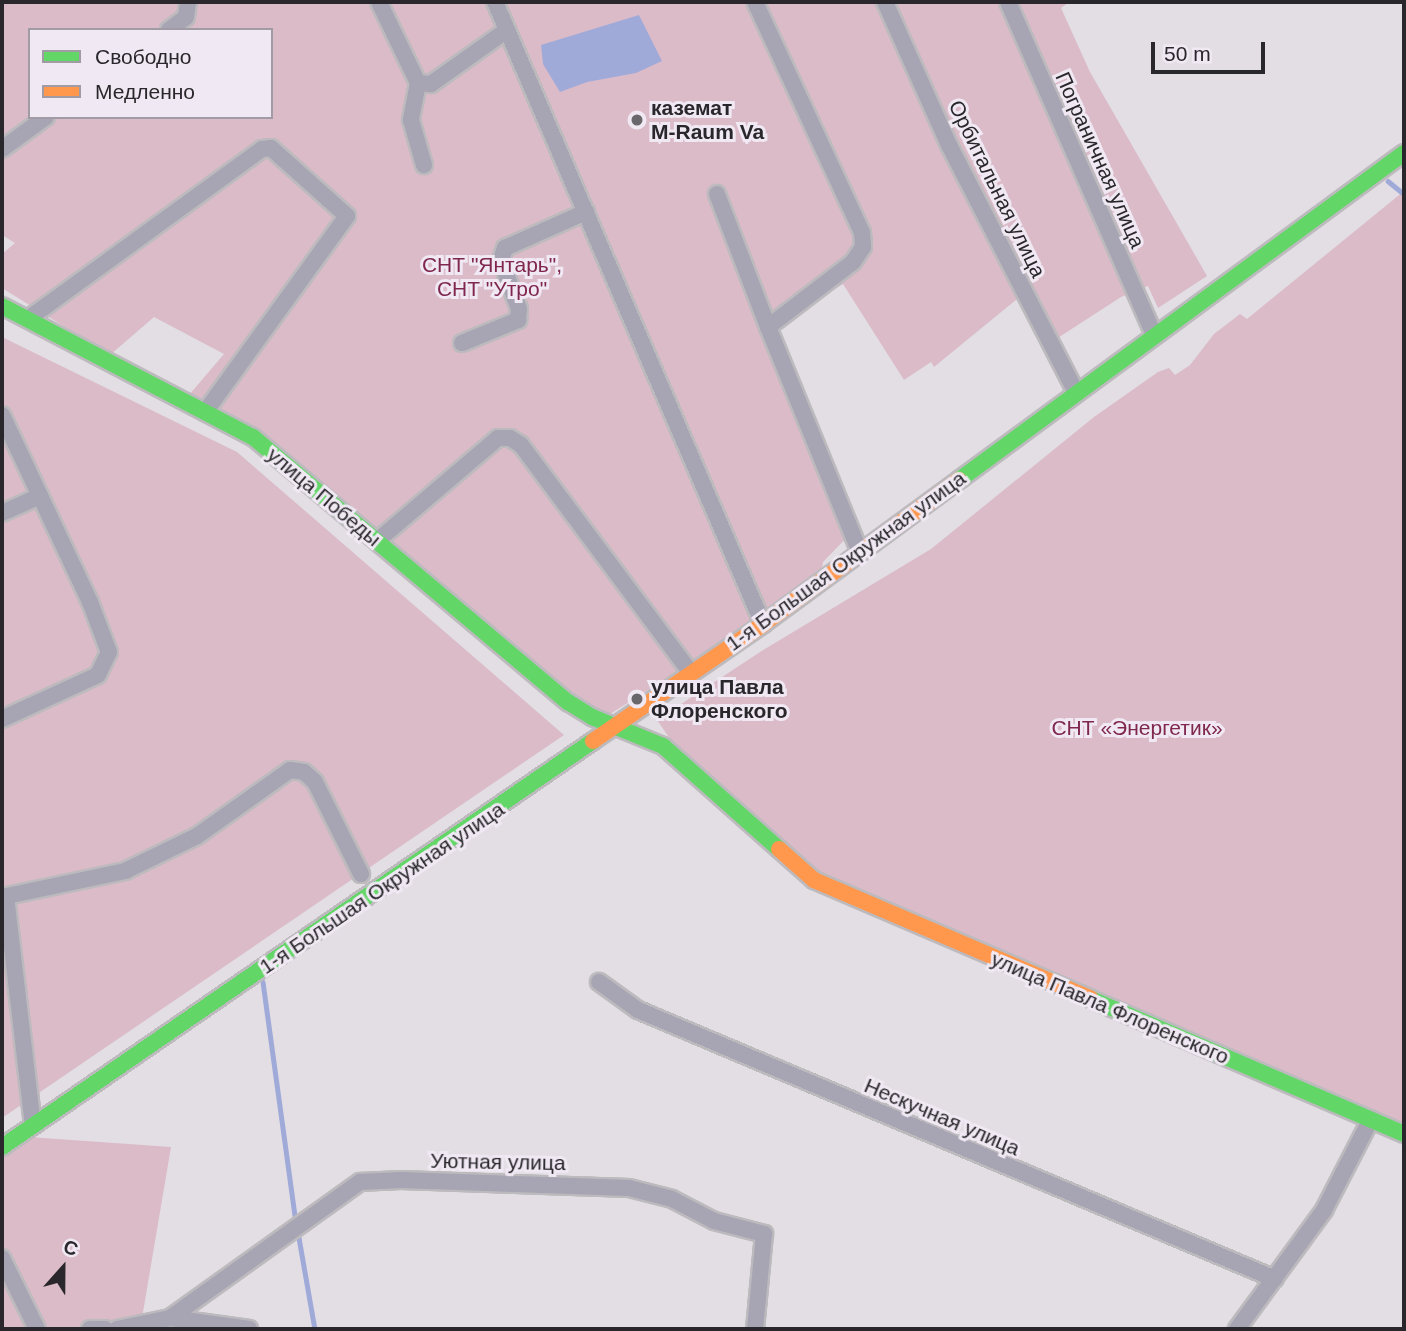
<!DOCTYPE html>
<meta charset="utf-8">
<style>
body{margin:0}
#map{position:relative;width:1406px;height:1331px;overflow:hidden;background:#e2dee4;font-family:Helvetica,sans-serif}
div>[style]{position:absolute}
.green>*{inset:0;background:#dbbbc8}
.water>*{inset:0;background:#a0aad9}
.stream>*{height:4.5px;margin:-2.25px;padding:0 2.25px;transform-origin:2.25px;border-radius:2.25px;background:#a0aad9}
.roads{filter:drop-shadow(2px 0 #bdbabe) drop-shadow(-2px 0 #bdbabe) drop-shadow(0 2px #bdbabe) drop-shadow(0 -2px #bdbabe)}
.street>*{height:16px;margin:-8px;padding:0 8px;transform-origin:8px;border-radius:8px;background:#a7a4b3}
.fast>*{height:16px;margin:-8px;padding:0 8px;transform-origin:8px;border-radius:8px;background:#63d668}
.slow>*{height:16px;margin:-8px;padding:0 8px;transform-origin:8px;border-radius:8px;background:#ff974d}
.dots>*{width:19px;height:19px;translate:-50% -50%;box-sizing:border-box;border:4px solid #f0e9f4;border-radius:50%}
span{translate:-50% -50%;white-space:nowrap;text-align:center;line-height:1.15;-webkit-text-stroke:6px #f0e9f4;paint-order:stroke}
.poi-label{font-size:21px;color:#29272b;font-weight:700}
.left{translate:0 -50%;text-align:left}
.street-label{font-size:21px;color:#29272b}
.park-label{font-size:21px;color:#7f274f}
.frame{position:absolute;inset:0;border:4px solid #29272b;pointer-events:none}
.legend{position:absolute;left:28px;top:28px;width:245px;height:91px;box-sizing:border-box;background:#f0e9f4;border:2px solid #a09ba4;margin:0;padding:9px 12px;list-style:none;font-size:21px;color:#29272b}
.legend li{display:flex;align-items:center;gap:14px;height:35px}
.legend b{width:35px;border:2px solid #a09ba4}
.north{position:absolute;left:28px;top:1233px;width:70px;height:70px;-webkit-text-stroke:5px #f0e9f4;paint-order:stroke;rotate:21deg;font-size:19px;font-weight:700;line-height:28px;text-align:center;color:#29272b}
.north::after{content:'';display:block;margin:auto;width:24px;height:32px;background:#29272b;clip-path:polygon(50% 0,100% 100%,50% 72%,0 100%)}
.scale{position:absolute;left:1151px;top:42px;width:114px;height:32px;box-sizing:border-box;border:4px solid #29272b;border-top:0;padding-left:9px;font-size:21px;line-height:24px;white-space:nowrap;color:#29272b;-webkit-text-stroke:5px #f0e9f4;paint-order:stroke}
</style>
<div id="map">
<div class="green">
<div style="clip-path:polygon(evenodd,2px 2px,1069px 2px,1061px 8px,1090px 72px,1207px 276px,1158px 308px,1148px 286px,1121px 297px,1050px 343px,1022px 295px,934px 367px,931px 362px,904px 380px,843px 284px,762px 326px,856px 528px,823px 562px,822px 570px,745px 629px,602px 719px,189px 395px,224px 354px,154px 317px,110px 355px,2px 288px,2px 254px,15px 243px,2px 235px,2px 2px,30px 30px,271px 30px,271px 117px,30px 117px,30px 30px)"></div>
<div style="clip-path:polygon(1404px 191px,1404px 1135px,848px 900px,677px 749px,657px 720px,760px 652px,931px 549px,1094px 417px,1158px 372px,1169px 368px,1175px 375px,1190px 365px,1214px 334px,1240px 314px,1247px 319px)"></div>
<div style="clip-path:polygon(2px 337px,237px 452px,564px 735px,2px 1118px)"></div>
<div style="clip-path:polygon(29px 1137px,171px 1147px,141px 1324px,203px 1329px,2px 1329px,2px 1156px)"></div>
</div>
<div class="water">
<div style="clip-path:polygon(639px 15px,662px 61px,636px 73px,587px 82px,560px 92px,543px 64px,541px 45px)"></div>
</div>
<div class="stream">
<div style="left:1388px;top:181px;width:21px;rotate:39deg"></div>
<div style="left:263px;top:982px;width:244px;rotate:82.2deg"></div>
<div style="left:298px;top:1232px;width:98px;rotate:80.1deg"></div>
</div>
<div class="roads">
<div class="street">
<div style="left:379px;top:2px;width:90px;rotate:64.3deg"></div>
<div style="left:418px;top:83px;width:38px;rotate:101deg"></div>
<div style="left:411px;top:120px;width:47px;rotate:73.9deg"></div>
<div style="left:495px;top:2px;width:677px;rotate:66.69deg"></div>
<div style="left:755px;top:2px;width:254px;rotate:65.1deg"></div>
<div style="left:862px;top:232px;width:15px;rotate:86deg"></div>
<div style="left:863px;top:247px;width:18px;rotate:124deg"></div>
<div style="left:853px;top:262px;width:107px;rotate:142.6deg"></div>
<div style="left:768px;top:327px;width:243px;rotate:67.8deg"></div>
<div style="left:885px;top:2px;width:157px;rotate:65.9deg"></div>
<div style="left:949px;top:145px;width:278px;rotate:62.8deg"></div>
<div style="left:1008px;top:2px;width:364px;rotate:66.3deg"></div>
<div style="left:169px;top:30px;width:21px;rotate:-37deg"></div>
<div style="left:186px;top:17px;width:15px;rotate:-82deg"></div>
<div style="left:418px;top:83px;width:13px;rotate:4deg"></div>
<div style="left:431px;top:84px;width:93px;rotate:-35.4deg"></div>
<div style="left:2px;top:149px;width:54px;rotate:-36deg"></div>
<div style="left:717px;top:194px;width:142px;rotate:69deg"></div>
<div style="left:28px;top:319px;width:289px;rotate:-36deg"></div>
<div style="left:262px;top:149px;width:9px;rotate:-6deg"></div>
<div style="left:271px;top:148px;width:102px;rotate:41.8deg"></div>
<div style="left:347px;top:216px;width:242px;rotate:125.9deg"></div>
<div style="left:462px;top:343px;width:61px;rotate:-22.3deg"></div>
<div style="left:518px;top:320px;width:11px;rotate:-85deg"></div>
<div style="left:519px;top:309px;width:52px;rotate:-110.2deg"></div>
<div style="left:501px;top:260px;width:13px;rotate:-72deg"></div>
<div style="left:505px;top:248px;width:89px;rotate:-24deg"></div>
<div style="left:2px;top:415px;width:207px;rotate:64.8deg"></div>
<div style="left:90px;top:602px;width:53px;rotate:69.2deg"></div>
<div style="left:109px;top:652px;width:25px;rotate:116deg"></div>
<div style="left:98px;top:675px;width:106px;rotate:155.4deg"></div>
<div style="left:2px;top:513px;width:42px;rotate:-24.1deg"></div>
<div style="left:377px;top:541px;width:159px;rotate:-40.4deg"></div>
<div style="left:498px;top:438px;width:12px"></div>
<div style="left:510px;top:438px;width:13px;rotate:32deg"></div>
<div style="left:521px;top:445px;width:284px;rotate:53.3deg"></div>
<div style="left:6px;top:896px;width:231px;rotate:83.3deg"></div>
<div style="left:2px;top:897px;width:126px;rotate:-11.9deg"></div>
<div style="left:125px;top:871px;width:80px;rotate:-25.9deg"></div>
<div style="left:197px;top:836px;width:114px;rotate:-35.4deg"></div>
<div style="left:290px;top:770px;width:14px;rotate:8deg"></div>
<div style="left:304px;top:772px;width:15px;rotate:42deg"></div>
<div style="left:315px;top:782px;width:103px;rotate:63.4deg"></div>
<div style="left:599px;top:982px;width:48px;rotate:35.7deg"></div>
<div style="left:638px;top:1010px;width:691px;rotate:22.89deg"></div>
<div style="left:2px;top:1258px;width:79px;rotate:63.8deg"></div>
<div style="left:170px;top:1318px;width:234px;rotate:-35.6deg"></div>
<div style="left:360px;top:1182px;width:41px;rotate:-2.8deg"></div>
<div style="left:401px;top:1180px;width:228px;rotate:2deg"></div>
<div style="left:629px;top:1188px;width:44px;rotate:14.3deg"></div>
<div style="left:672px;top:1199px;width:47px;rotate:27.6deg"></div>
<div style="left:714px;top:1221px;width:52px;rotate:14.6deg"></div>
<div style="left:764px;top:1234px;width:95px;rotate:95.4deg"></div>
<div style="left:90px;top:1329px;width:15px"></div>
<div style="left:117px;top:1329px;width:54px;rotate:-11.7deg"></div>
<div style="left:170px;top:1318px;width:80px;rotate:7.9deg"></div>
<div style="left:1237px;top:1329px;width:147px;rotate:-53.8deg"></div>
<div style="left:1324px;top:1210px;width:102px;rotate:-62.7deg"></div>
</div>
<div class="fast">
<div style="left:2px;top:306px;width:283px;rotate:27.6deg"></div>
<div style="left:253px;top:437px;width:412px;rotate:40.1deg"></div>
<div style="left:568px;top:702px;width:28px;rotate:32deg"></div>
<div style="left:592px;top:717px;width:77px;rotate:22.2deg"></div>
<div style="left:663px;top:746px;width:155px;rotate:41.6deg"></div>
<div style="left:959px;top:480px;width:552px;rotate:-36.31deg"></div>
<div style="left:1091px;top:999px;width:341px;rotate:23.3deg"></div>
<div style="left:2px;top:1147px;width:717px;rotate:-34.49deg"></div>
</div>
<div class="slow">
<div style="left:593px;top:741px;width:206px;rotate:-34.5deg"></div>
<div style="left:763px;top:624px;width:243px;rotate:-36.3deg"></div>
<div style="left:779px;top:849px;width:47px;rotate:41.5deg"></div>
<div style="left:814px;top:880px;width:301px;rotate:23.2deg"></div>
</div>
</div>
<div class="dots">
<div style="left:637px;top:120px;background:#6a676c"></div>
<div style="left:637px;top:699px;background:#6a676c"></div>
</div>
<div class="poi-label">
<span class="left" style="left:651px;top:120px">каземат<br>M-Raum Va</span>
<span class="left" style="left:651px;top:699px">улица Павла<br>Флоренского</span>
</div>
<div class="street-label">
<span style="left:1100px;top:160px;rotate:66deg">Пограничная улица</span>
<span style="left:997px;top:189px;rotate:64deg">Орбитальная улица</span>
<span style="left:324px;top:497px;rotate:40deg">улица Победы</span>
<span style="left:846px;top:561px;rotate:-36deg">1-я Большая Окружная улица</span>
<span style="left:382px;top:888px;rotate:-34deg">1-я Большая Окружная улица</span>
<span style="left:1110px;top:1008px;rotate:23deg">улица Павла Флоренского</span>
<span style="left:942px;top:1117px;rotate:23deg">Нескучная улица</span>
<span style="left:498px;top:1162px;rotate:1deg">Уютная улица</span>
</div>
<div class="park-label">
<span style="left:492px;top:277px">СНТ "Янтарь",<br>СНТ "Утро"</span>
<span style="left:1137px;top:728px">СНТ «Энергетик»</span>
</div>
<div class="frame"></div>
<ul class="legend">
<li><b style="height:9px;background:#63d668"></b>Свободно</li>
<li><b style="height:9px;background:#ff974d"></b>Медленно</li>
</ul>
<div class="north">С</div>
<div class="scale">50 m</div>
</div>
